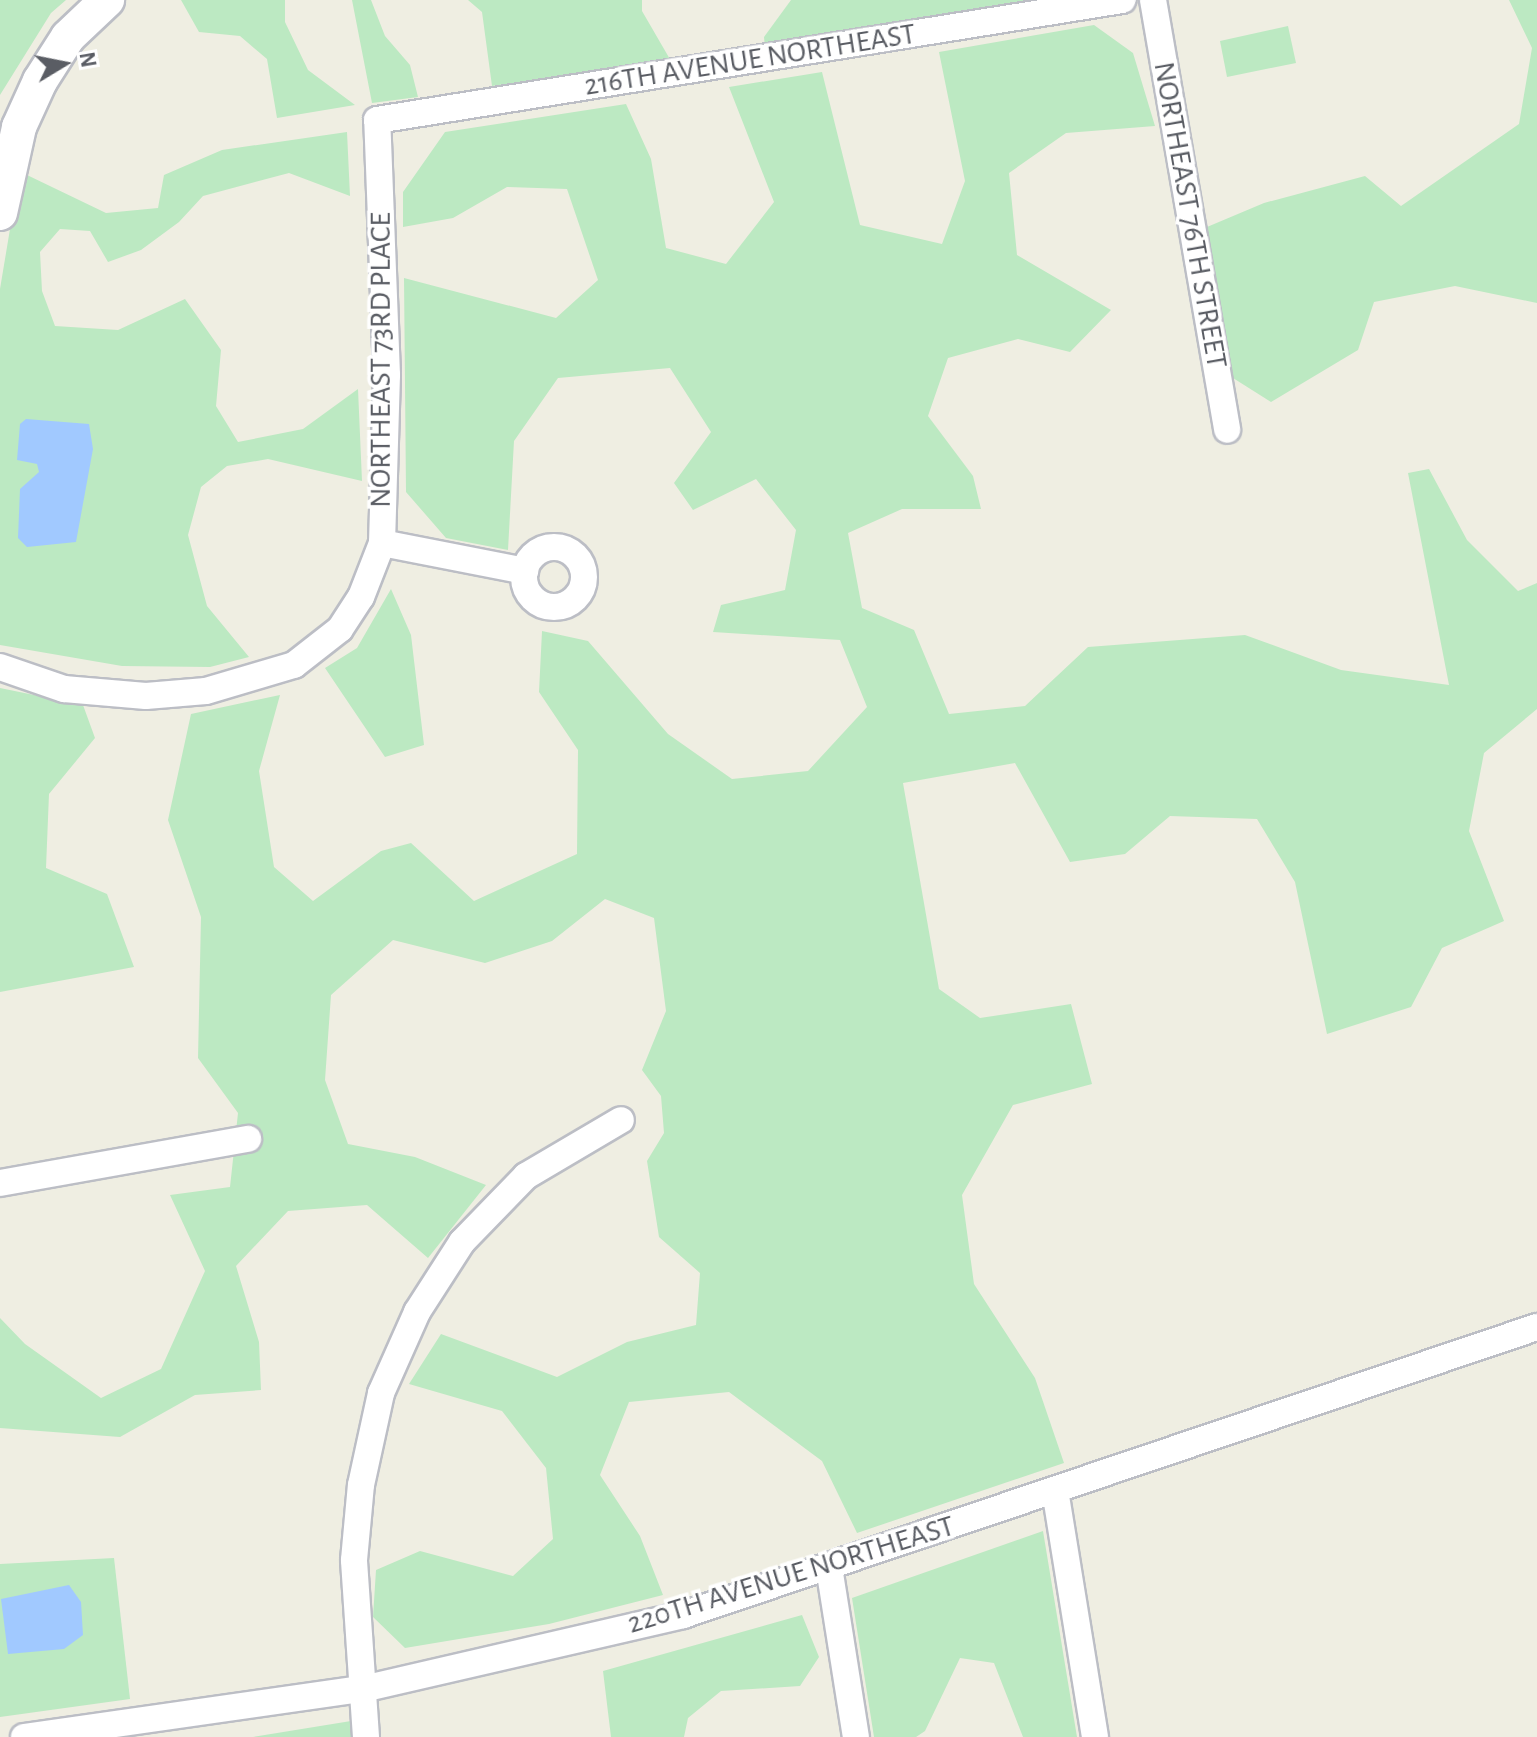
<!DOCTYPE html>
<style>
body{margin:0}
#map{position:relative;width:1537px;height:1737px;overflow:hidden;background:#efeee2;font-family:"Alegreya Sans",sans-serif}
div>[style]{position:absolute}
.green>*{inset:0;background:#bce9c2}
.water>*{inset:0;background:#a1c9ff}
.roads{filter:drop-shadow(2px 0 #bcbec5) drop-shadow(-2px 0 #bcbec5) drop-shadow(0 2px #bcbec5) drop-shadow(0 -2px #bcbec5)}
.minor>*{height:26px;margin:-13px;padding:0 13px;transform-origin:13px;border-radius:13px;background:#fff}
.minor>.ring{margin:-13px;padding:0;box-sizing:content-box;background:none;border:26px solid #fff;border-radius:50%}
.tertiary>*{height:34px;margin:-17px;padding:0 17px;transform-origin:17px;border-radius:17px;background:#fff}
span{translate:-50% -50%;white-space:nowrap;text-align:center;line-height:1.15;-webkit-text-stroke:7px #fff;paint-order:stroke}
.street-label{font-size:30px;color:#5a5d64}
.north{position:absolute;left:24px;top:24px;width:80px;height:80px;-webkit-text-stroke:6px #fff;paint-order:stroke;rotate:80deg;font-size:22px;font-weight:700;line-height:32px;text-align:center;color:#5a5d64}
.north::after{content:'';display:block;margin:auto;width:28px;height:36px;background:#5a5d64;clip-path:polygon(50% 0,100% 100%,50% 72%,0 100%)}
</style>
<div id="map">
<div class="green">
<div style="clip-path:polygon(0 0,66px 0,51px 13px,0 95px)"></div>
<div style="clip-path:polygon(181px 0,285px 0,285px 22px,308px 70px,355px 105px,277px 118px,267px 59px,240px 36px,199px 32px)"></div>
<div style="clip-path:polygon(352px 0,371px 0,385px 36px,410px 65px,418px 97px,372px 103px)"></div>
<div style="clip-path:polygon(468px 0,642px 0,642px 11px,671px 61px,492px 86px,482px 12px)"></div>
<div style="clip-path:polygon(791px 0,1031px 0,765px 48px,764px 37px)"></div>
<div style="clip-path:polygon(1509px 0,1537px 0,1537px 303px,1455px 286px,1374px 302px,1358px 350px,1271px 402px,1233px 378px,1207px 227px,1264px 203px,1365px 176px,1401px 206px,1519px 124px,1532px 48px)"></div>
<div style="clip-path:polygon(1094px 25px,1133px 53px,1155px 126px,1066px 133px,1009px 173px,1017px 255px,1111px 310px,1070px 352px,1018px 339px,948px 358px,928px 416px,973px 476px,981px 509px,902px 509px,848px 533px,862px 608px,914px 630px,949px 714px,1025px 706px,1088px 647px,1245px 635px,1341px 670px,1449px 685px,1408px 473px,1429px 469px,1467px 540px,1518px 591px,1537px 583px,1537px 709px,1484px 753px,1469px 831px,1504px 921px,1442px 948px,1411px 1007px,1327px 1034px,1295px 882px,1257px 819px,1170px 816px,1125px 854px,1070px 862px,1015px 763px,903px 783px,939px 989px,980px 1018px,1071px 1004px,1092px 1084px,1013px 1105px,962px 1195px,974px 1284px,1035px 1378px,1064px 1463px,857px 1533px,822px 1461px,729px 1392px,629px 1402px,600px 1475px,640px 1536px,663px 1595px,549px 1624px,405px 1648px,373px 1617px,376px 1570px,420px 1551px,513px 1576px,553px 1539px,546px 1468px,502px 1411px,409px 1384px,441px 1334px,557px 1377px,627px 1342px,696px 1325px,700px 1273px,659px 1237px,647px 1161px,664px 1133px,661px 1096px,642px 1070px,666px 1011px,654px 918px,605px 899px,552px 941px,485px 963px,393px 940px,331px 995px,325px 1080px,348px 1144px,415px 1157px,486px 1185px,428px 1258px,367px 1205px,288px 1211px,236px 1266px,259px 1342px,261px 1390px,195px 1395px,120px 1437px,0 1428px,0 1318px,25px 1344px,101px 1398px,161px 1369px,205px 1271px,170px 1195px,230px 1187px,238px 1113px,198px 1058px,201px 917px,168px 820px,191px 714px,280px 695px,259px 771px,274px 867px,313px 901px,381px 851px,411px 843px,474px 901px,577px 854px,578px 750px,539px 692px,542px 631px,588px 641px,668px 734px,732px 779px,808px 771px,867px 707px,840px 640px,713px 632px,721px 605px,785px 590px,796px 530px,756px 479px,693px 510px,674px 483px,711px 432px,670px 368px,558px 378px,514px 441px,508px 550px,446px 538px,406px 492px,404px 278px,556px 318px,598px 280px,567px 189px,507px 187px,453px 218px,403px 227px,403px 192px,445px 132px,626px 104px,651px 159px,666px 248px,726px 264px,774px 202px,729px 87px,822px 72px,860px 225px,942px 244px,965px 181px,939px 52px)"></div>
<div style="clip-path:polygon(1288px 26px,1296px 63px,1227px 77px,1220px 41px)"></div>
<div style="clip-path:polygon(347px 132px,350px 196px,289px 173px,203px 196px,179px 222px,141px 250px,108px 262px,90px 231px,60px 229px,40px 252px,42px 291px,55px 326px,118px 330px,185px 299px,221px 350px,216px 406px,238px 442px,303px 429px,358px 389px,362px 481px,268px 459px,227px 466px,201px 487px,188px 535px,207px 606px,249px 657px,210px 667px,122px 666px,0 645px,0 289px,14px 205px,27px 175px,106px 213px,158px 208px,164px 175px,222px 150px)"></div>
<div style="clip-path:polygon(391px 589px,411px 635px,424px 745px,385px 757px,325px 668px,357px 648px)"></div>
<div style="clip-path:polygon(0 688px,83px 705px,95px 738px,49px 794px,46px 868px,107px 894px,134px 967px,0 992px)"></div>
<div style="clip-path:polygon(1043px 1531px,1077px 1737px,1023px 1737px,994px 1663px,960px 1658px,925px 1731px,916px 1737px,874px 1737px,852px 1598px)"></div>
<div style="clip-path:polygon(114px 1558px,130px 1699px,0 1717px,0 1564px)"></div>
<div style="clip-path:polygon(802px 1615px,819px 1657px,800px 1686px,721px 1691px,688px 1718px,684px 1737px,611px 1737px,603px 1671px)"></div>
<div style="clip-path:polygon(351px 1721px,352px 1737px,253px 1737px)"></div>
</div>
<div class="water">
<div style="clip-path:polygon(26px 419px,89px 424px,93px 449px,76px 542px,27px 547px,18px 538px,20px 489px,39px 472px,37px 464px,17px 460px,20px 424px)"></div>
<div style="clip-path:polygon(69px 1585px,81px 1602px,83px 1635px,64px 1649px,8px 1654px,1px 1599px)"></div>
</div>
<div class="roads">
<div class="minor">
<div style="left:1153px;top:0;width:436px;rotate:80.2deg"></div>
<div style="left:382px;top:543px;width:146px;rotate:11.1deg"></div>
<div class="ring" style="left:524px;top:547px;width:34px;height:34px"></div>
<div style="left:0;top:667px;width:68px;rotate:19deg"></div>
<div style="left:64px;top:689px;width:82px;rotate:4.9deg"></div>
<div style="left:146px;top:696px;width:60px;rotate:-4.8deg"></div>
<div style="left:206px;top:691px;width:92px;rotate:-16.5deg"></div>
<div style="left:294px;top:665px;width:58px;rotate:-38deg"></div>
<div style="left:340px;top:629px;width:38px;rotate:-57deg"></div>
<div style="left:361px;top:597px;width:58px;rotate:-68.7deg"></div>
<div style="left:382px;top:543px;width:168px;rotate:-88.3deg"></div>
<div style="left:387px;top:375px;width:255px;rotate:-92.2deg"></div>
<div style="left:377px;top:120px;width:755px;rotate:-9.15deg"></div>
<div style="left:0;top:1183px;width:252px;rotate:-10.1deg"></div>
<div style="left:1055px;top:1490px;width:250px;rotate:80.8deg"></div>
<div style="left:829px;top:1567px;width:172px;rotate:81deg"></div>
<div style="left:24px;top:1737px;width:342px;rotate:-8.1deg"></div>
<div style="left:363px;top:1689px;width:328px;rotate:-13deg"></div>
<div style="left:683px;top:1615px;width:901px;rotate:-18.64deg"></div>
<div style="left:366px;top:1737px;width:177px;rotate:-93.9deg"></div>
<div style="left:354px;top:1560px;width:75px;rotate:-84.7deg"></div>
<div style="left:361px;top:1485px;width:94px;rotate:-77.7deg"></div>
<div style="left:381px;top:1393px;width:89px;rotate:-66deg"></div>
<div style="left:417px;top:1312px;width:83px;rotate:-57.3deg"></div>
<div style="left:462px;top:1242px;width:92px;rotate:-45.9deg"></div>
<div style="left:526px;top:1176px;width:110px;rotate:-30.5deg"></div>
</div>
<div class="tertiary">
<div style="left:0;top:213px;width:88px;rotate:-77.5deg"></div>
<div style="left:19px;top:127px;width:51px;rotate:-65.5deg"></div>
<div style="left:40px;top:81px;width:52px;rotate:-57.5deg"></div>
<div style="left:68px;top:37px;width:54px;rotate:-43.5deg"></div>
</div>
</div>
<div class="street-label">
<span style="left:750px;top:60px;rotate:-9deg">216TH AVENUE NORTHEAST</span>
<span style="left:1190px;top:215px;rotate:80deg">NORTHEAST 76TH STREET</span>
<span style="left:381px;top:360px;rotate:-90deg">NORTHEAST 73RD PLACE</span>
<span style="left:791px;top:1575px;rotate:-17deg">220TH AVENUE NORTHEAST</span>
</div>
<div class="north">N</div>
</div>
